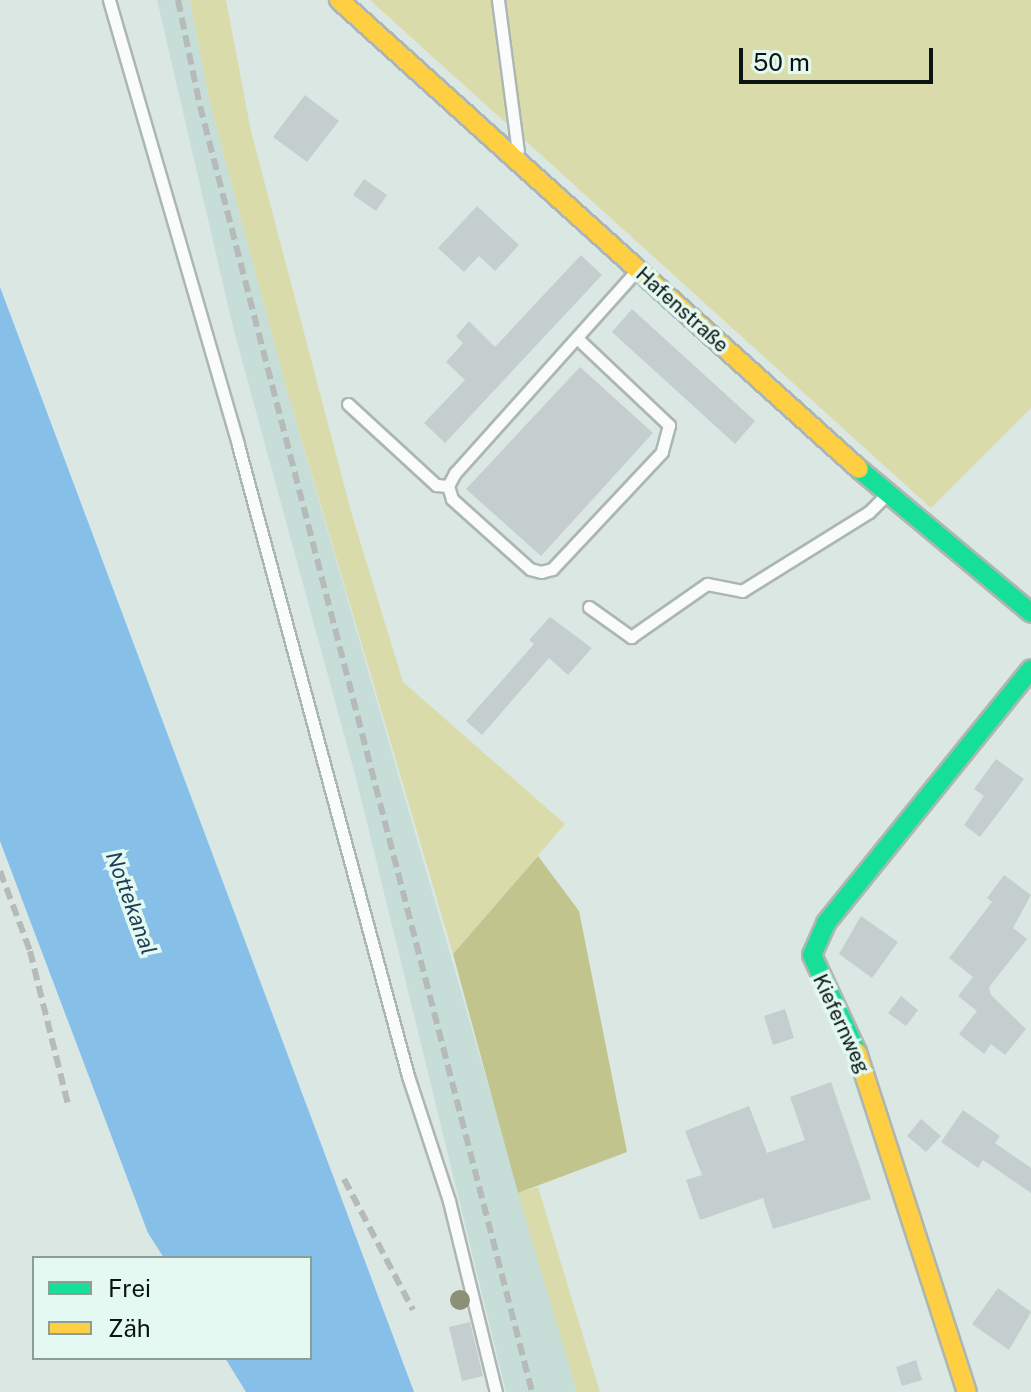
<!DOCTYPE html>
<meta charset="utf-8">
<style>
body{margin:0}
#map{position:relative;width:1031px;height:1392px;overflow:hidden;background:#dbe7e3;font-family:"Public Sans",sans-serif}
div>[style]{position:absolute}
.built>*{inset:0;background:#c7ddd7}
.green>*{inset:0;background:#d9dcaa}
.forest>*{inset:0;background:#c1c48d}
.water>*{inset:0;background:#86c0e9}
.building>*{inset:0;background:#c5cece}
.roads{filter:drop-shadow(2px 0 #acb6b3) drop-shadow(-2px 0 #acb6b3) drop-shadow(0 2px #acb6b3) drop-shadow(0 -2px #acb6b3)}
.lane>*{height:11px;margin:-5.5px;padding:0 5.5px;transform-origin:5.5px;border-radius:5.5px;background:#fafbfb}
.fast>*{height:18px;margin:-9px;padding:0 9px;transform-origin:9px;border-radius:9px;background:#16e098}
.slow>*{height:18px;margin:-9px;padding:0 9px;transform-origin:9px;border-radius:9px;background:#ffcf43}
.rail>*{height:6px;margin-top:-3px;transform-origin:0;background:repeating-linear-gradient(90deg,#b6bab8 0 12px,transparent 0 18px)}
.trees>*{width:20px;height:20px;margin:-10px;border-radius:50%;background:#8b9077}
span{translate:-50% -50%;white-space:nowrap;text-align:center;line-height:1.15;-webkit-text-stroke:7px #e3f9f2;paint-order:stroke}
.street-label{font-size:20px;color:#0c1411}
.water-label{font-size:22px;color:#1c3d56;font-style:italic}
.legend{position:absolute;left:32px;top:1256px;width:280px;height:104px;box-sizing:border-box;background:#e3f9f2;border:2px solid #8d9d98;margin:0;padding:10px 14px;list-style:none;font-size:24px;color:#0c1411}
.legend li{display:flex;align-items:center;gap:16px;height:40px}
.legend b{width:40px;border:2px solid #8d9d98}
.scale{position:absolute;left:739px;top:48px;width:194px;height:36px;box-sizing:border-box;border:4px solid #0c1411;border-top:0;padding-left:10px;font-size:24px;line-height:28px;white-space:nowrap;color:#0c1411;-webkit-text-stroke:6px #e3f9f2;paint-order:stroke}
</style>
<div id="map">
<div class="built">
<div style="clip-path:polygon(157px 0,190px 0,210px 103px,288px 394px,577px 1392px,506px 1392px,357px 782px,233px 327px)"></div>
</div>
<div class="green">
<div style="clip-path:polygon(190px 0,226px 0,251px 131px,352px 515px,403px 682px,565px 824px,453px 954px,288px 394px,210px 103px)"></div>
<div style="clip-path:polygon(370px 0,1031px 0,1031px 408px,931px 508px)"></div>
<div style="clip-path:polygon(538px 1187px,600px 1392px,577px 1392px,518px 1193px)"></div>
</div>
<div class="forest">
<div style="clip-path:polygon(538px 856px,579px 911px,627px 1152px,518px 1193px,453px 954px)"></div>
</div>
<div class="water">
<div style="clip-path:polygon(0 287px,414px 1392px,246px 1392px,225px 1358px,310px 1358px,310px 1258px,164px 1258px,148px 1233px,0 841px)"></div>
</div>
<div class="building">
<div style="clip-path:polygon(305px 95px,339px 121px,307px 162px,273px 137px)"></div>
<div style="clip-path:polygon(364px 179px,387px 195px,376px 211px,353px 195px)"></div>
<div style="clip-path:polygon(477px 206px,519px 245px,495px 271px,479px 256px,464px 272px,438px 248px)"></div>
<div style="clip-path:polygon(581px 255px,602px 275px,445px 443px,424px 423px,465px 380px,446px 362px,463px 343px,456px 336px,469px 321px,495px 347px)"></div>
<div style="clip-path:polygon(632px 309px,755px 421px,735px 444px,612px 332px)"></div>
<div style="clip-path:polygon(580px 367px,653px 433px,541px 556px,466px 489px)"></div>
<div style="clip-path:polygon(550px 617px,592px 648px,568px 675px,549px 658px,482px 735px,466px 721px,534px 644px,529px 640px)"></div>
<div style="clip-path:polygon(996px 759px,1024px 779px,980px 837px,964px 825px,984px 796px,974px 789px)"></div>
<div style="clip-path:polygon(1004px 875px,1031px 895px,1013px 928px,1027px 939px,989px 987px,991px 995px,1026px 1029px,1005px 1055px,991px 1044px,984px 1054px,959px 1034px,977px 1011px,958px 996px,973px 977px,949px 958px,992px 902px,987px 898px)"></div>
<div style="clip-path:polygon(861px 916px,898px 942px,872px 978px,839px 954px)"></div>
<div style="clip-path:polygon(901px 996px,918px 1010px,906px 1026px,888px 1013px)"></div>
<div style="clip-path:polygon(785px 1009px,794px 1038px,773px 1045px,764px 1016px)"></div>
<div style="clip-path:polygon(831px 1082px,871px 1199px,773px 1229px,763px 1198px,700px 1220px,686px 1180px,702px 1175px,685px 1131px,749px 1106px,767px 1153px,805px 1140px,790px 1097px)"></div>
<div style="clip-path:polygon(963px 1110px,1000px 1136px,995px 1143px,1031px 1168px,1031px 1193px,983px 1160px,978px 1168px,941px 1142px)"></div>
<div style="clip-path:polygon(921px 1119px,941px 1136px,926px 1152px,907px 1136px)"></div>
<div style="clip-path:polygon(998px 1288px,1031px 1312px,1009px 1350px,972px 1324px)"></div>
<div style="clip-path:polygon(470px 1322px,483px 1376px,462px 1381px,449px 1327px)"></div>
<div style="clip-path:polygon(916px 1360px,922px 1380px,902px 1386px,896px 1367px)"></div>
</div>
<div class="roads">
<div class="lane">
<div style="left:109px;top:0;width:463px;rotate:73.8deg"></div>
<div style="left:238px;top:445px;width:653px;rotate:74.92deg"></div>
<div style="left:408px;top:1076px;width:132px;rotate:71.8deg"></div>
<div style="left:449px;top:1201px;width:197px;rotate:76.2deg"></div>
<div style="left:498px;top:0;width:152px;rotate:82.5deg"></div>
<div style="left:579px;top:340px;width:124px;rotate:43.4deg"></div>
<div style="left:669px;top:425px;width:28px;rotate:105deg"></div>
<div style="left:662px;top:452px;width:161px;rotate:133.2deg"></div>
<div style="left:552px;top:569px;width:11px;rotate:165deg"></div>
<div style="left:541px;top:572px;width:11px;rotate:-165deg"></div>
<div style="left:530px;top:569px;width:105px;rotate:-138.1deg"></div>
<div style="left:452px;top:499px;width:14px;rotate:-107deg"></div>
<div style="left:448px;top:486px;width:15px;rotate:-62deg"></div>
<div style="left:455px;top:473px;width:271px;rotate:-48.1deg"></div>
<div style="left:348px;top:404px;width:120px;rotate:42.6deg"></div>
<div style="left:436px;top:485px;width:12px;rotate:5deg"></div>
<div style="left:589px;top:607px;width:52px;rotate:35.5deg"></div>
<div style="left:631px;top:637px;width:93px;rotate:-34.9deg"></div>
<div style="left:707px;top:584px;width:36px;rotate:11deg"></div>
<div style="left:742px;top:591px;width:150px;rotate:-31.9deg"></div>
<div style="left:869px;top:512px;width:23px;rotate:-45deg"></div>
</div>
<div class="fast">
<div style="left:859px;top:469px;width:224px;rotate:39.9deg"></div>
<div style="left:857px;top:1052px;width:107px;rotate:-114.9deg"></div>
<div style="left:812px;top:955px;width:35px;rotate:-66deg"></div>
<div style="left:826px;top:923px;width:326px;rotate:-51.1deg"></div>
</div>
<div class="slow">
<div style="left:339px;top:0;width:700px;rotate:42.05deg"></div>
<div style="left:857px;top:1052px;width:357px;rotate:72.1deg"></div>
</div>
</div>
<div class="rail">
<div style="left:178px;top:0;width:108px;rotate:78.3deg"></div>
<div style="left:200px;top:106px;width:1328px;rotate:75.52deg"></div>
<div style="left:0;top:871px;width:85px;rotate:69.4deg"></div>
<div style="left:30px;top:951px;width:159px;rotate:76.1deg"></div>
<div style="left:344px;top:1179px;width:148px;rotate:62.2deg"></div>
</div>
<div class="trees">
<div style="left:460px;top:1300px"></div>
</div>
<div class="street-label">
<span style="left:682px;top:310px;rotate:42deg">Hafenstraße</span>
<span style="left:841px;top:1024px;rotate:65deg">Kiefernweg</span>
</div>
<div class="water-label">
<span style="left:131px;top:903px;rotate:70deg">Nottekanal</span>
</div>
<ul class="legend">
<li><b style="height:10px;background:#16e098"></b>Frei</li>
<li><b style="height:10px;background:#ffcf43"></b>Zäh</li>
</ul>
<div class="scale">50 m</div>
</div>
